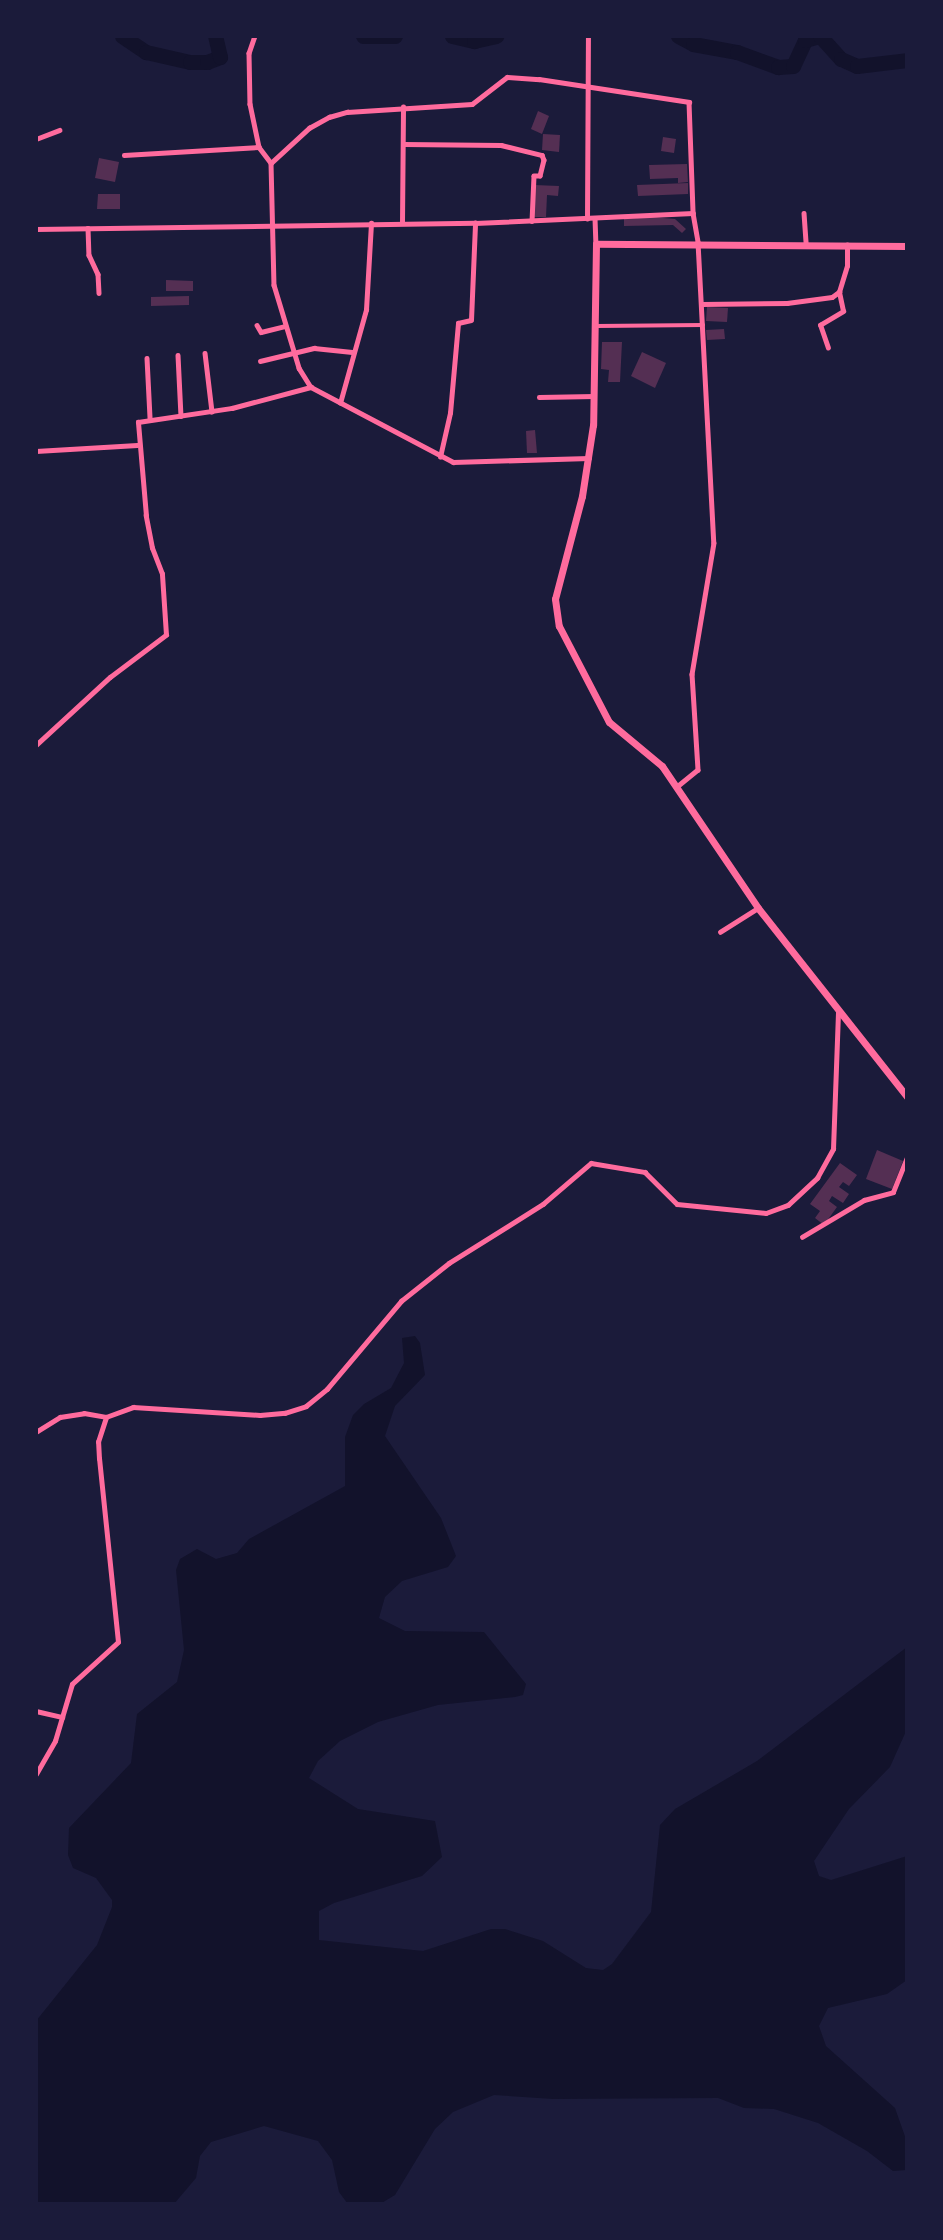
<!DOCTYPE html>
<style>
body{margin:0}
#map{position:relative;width:943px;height:2240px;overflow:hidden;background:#1b1b3a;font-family:Signika,sans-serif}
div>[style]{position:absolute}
.water>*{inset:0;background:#12122b}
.river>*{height:15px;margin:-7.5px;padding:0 7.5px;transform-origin:7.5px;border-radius:7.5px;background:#12122b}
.building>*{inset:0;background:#542f53}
.pedestrian>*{height:4px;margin:-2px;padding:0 2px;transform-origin:2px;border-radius:2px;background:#ff6b9d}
.minor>*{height:4.5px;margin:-2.25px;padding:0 2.25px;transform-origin:2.25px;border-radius:2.25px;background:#ff6b9d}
.secondary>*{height:7px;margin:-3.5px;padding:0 3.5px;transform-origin:3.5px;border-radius:3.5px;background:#ff6b9d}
span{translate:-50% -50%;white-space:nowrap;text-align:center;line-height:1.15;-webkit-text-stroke:4.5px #1b1b3a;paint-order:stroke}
.frame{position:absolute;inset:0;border:38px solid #1b1b3a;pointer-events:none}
</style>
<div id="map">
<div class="water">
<div style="clip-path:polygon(415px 1336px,420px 1343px,425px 1375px,395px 1406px,385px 1436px,441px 1518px,456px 1556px,448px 1567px,402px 1581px,385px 1597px,379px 1618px,405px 1631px,484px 1632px,526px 1684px,523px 1695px,515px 1697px,438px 1705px,378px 1722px,340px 1741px,318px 1761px,309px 1778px,358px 1809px,435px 1821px,442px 1857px,422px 1876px,334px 1903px,319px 1911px,319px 1940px,423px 1951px,491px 1929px,505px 1929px,543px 1941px,586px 1968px,603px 1970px,612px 1964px,651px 1912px,660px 1825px,675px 1809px,757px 1761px,907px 1647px,907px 1729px,890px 1767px,849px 1809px,814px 1861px,819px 1876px,831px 1880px,907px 1856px,907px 1980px,887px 1994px,828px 2008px,819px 2026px,826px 2046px,895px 2108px,907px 2142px,907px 2170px,893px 2171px,867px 2151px,818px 2123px,774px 2109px,744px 2108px,718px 2098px,553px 2099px,494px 2095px,453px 2112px,435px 2129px,395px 2195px,380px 2204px,348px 2204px,339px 2192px,332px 2160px,318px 2141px,264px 2126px,211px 2142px,200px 2156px,196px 2178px,174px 2204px,36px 2204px,36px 2021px,97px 1945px,112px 1907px,112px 1900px,96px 1878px,73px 1868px,68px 1855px,69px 1828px,131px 1763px,137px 1714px,177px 1682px,184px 1650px,176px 1570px,180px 1559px,197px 1549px,216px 1559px,237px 1553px,249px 1539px,345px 1486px,345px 1437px,353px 1415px,364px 1404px,391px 1388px,404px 1363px,402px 1338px)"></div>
</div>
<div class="river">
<div style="left:122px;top:36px;width:29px;rotate:34deg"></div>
<div style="left:146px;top:52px;width:45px;rotate:12.8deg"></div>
<div style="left:190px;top:62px;width:17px"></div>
<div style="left:207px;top:62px;width:14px;rotate:-21deg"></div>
<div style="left:220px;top:57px;width:22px;rotate:-103deg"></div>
<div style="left:363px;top:36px;width:32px"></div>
<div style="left:452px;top:36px;width:23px;rotate:13deg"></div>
<div style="left:474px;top:41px;width:23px;rotate:-13deg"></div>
<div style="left:678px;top:36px;width:17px;rotate:28deg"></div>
<div style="left:693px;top:44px;width:45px;rotate:10.3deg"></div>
<div style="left:737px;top:52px;width:44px;rotate:20.1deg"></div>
<div style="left:778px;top:67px;width:15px;rotate:-4deg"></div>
<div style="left:793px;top:66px;width:29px;rotate:-65deg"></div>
<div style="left:805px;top:40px;width:16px;rotate:-15deg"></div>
<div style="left:820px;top:36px;width:31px;rotate:48deg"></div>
<div style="left:841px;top:59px;width:17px;rotate:24deg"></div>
<div style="left:857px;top:66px;width:50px;rotate:-6.8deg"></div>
</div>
<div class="building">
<div style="clip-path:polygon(538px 111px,549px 116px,542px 134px,531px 129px)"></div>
<div style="clip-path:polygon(543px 134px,560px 135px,559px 152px,542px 150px)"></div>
<div style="clip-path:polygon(663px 137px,676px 139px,674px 153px,661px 151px)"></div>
<div style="clip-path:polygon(99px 158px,119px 162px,115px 182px,95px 178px)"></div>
<div style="clip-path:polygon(687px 164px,688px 182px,678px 183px,678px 178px,650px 179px,649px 165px)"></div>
<div style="clip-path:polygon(688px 183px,688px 194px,638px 196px,637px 185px)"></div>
<div style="clip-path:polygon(534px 185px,559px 186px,558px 196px,547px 195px,546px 217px,533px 217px)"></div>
<div style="clip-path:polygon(98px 194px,120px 194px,120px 209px,97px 209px)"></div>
<div style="clip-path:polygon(651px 217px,675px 219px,686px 229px,682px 233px,673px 225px,624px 226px,624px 219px)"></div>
<div style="clip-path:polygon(166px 280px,193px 281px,193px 291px,166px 291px)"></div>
<div style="clip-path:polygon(189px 296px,189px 305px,151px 306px,151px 297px)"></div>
<div style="clip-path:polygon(707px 307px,728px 308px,727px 322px,706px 321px)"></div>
<div style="clip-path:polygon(724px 329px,725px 339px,707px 340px,706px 330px)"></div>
<div style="clip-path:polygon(602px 342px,622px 342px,620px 382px,608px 382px,609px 370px,601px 369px)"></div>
<div style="clip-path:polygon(642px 352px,666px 363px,655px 388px,631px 376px)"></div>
<div style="clip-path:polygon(535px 430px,537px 453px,527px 453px,526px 431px)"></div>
<div style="clip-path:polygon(877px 1150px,903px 1161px,892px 1189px,866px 1179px)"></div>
<div style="clip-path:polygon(840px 1163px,857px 1175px,849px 1186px,843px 1182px,839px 1187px,849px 1194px,843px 1203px,832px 1196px,829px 1201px,837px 1207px,824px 1225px,815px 1218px,820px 1211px,810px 1204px)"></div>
</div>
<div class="pedestrian">
<div style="left:596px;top:326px;width:107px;rotate:-0.5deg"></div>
</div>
<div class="minor">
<div style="left:255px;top:36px;width:18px;rotate:109deg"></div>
<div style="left:249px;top:53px;width:51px;rotate:88.9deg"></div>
<div style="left:250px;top:104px;width:44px;rotate:78.2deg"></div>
<div style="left:259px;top:147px;width:20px;rotate:53deg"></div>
<div style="left:271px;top:163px;width:122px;rotate:88.6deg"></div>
<div style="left:274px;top:285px;width:87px;rotate:73.2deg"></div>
<div style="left:299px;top:368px;width:22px;rotate:58deg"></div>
<div style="left:311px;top:387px;width:161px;rotate:27.8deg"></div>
<div style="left:453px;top:462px;width:136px;rotate:-1.7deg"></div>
<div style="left:36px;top:139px;width:25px;rotate:-21deg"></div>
<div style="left:404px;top:144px;width:97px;rotate:0.6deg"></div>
<div style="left:501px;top:145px;width:42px;rotate:13.7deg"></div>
<div style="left:542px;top:155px;width:5px;rotate:68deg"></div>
<div style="left:544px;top:160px;width:16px;rotate:104deg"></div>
<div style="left:540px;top:176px;width:6px;rotate:180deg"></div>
<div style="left:534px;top:176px;width:45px;rotate:92.5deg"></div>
<div style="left:124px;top:155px;width:135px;rotate:-3.4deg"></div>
<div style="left:271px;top:163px;width:52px;rotate:-42.6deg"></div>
<div style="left:309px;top:128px;width:23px;rotate:-29deg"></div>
<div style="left:329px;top:117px;width:19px;rotate:-16deg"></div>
<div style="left:347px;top:112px;width:125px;rotate:-3.7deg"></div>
<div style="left:472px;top:104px;width:44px;rotate:-37.6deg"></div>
<div style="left:507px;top:77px;width:32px;rotate:4deg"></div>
<div style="left:539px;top:79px;width:152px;rotate:8.7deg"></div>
<div style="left:689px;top:102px;width:111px;rotate:87.9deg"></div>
<div style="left:804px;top:213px;width:30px;rotate:86deg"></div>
<div style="left:595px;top:218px;width:26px;rotate:88deg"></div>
<div style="left:587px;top:219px;width:183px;rotate:-89.7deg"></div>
<div style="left:402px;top:223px;width:116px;rotate:-89.5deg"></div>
<div style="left:88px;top:228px;width:27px;rotate:88deg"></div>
<div style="left:89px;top:255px;width:21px;rotate:65deg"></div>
<div style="left:98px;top:274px;width:19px;rotate:87deg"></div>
<div style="left:36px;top:229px;width:439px;rotate:-0.8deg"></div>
<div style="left:475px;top:223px;width:218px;rotate:-2.6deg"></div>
<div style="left:693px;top:213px;width:29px;rotate:80deg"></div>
<div style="left:698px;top:242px;width:301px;rotate:87deg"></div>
<div style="left:714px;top:543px;width:133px;rotate:99.5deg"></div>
<div style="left:692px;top:674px;width:96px;rotate:86.4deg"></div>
<div style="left:698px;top:770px;width:26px;rotate:141deg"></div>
<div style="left:702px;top:304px;width:85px;rotate:-0.7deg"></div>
<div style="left:787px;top:303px;width:45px;rotate:-7.6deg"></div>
<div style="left:832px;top:297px;width:9px;rotate:-36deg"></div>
<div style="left:257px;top:325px;width:8px;rotate:60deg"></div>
<div style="left:261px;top:332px;width:25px;rotate:-14deg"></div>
<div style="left:828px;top:348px;width:24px;rotate:-109deg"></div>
<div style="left:820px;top:325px;width:27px;rotate:-31deg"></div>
<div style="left:843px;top:311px;width:19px;rotate:-102deg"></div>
<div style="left:839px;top:292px;width:27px;rotate:-73deg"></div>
<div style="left:847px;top:266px;width:21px;rotate:-90deg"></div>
<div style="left:205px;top:353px;width:59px;rotate:83.2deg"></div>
<div style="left:178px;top:355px;width:61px;rotate:87.2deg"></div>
<div style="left:147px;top:358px;width:60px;rotate:87.1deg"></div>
<div style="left:260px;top:361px;width:56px;rotate:-13.5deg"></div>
<div style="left:314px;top:348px;width:38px;rotate:6deg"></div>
<div style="left:539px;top:397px;width:55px;rotate:-1deg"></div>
<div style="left:340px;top:403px;width:97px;rotate:-74.4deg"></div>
<div style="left:366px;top:310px;width:87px;rotate:-86.7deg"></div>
<div style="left:36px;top:451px;width:101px;rotate:-3.4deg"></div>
<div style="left:440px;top:457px;width:45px;rotate:-77.2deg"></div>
<div style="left:450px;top:413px;width:90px;rotate:-84.9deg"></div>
<div style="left:458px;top:323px;width:13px;rotate:-13deg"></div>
<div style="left:471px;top:320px;width:97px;rotate:-87.6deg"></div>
<div style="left:36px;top:745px;width:100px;rotate:-42.6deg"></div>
<div style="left:110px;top:677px;width:70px;rotate:-36.9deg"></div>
<div style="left:166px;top:635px;width:61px;rotate:-93.8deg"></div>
<div style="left:162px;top:574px;width:28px;rotate:-111deg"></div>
<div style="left:152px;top:548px;width:33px;rotate:-101deg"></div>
<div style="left:146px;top:516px;width:94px;rotate:-94.9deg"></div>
<div style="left:138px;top:422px;width:95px;rotate:-8.5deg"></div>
<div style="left:232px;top:408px;width:82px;rotate:-14.9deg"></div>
<div style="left:720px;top:932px;width:45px;rotate:-32.3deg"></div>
<div style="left:802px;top:1237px;width:72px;rotate:-30.8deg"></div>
<div style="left:864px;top:1200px;width:30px;rotate:-15deg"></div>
<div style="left:893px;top:1192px;width:38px;rotate:-68deg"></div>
<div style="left:36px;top:1432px;width:28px;rotate:-32deg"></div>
<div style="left:60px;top:1417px;width:24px;rotate:-9deg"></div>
<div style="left:84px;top:1413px;width:22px;rotate:10deg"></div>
<div style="left:36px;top:1711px;width:27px;rotate:13deg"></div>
<div style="left:36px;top:1774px;width:38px;rotate:-60deg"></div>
<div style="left:55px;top:1741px;width:59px;rotate:-73.4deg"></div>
<div style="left:72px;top:1684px;width:62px;rotate:-42.4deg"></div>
<div style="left:118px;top:1642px;width:184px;rotate:-95.9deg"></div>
<div style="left:99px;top:1459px;width:17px;rotate:-93deg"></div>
<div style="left:98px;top:1442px;width:26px;rotate:-72deg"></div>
<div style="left:106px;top:1417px;width:29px;rotate:-20deg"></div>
<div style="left:133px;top:1407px;width:127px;rotate:3.6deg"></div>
<div style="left:260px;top:1415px;width:25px;rotate:-5deg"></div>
<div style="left:285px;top:1413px;width:22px;rotate:-18deg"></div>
<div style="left:306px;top:1406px;width:27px;rotate:-39deg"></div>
<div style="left:327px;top:1389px;width:115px;rotate:-49.9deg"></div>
<div style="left:401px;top:1301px;width:61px;rotate:-38.4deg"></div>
<div style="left:449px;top:1263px;width:111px;rotate:-32.1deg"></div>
<div style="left:543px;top:1204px;width:63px;rotate:-40.5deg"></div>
<div style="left:591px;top:1163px;width:55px;rotate:9.5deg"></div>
<div style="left:645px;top:1172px;width:45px;rotate:45deg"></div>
<div style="left:677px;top:1204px;width:89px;rotate:5.8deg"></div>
<div style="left:766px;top:1213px;width:23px;rotate:-20deg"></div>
<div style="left:788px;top:1205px;width:40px;rotate:-43deg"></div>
<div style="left:817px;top:1178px;width:33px;rotate:-61deg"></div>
<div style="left:833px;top:1149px;width:137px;rotate:-87.9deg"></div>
</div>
<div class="secondary">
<div style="left:907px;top:246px;width:311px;rotate:-179.6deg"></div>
<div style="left:596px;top:244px;width:181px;rotate:90.9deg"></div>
<div style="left:593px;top:425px;width:72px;rotate:98.8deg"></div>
<div style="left:582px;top:496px;width:106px;rotate:104.7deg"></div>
<div style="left:555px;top:599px;width:27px;rotate:82deg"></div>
<div style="left:559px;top:626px;width:108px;rotate:62.5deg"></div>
<div style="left:609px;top:722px;width:69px;rotate:39.7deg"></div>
<div style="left:662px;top:766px;width:171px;rotate:55.9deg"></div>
<div style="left:758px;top:908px;width:241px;rotate:51.7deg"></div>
</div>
<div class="frame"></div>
</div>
